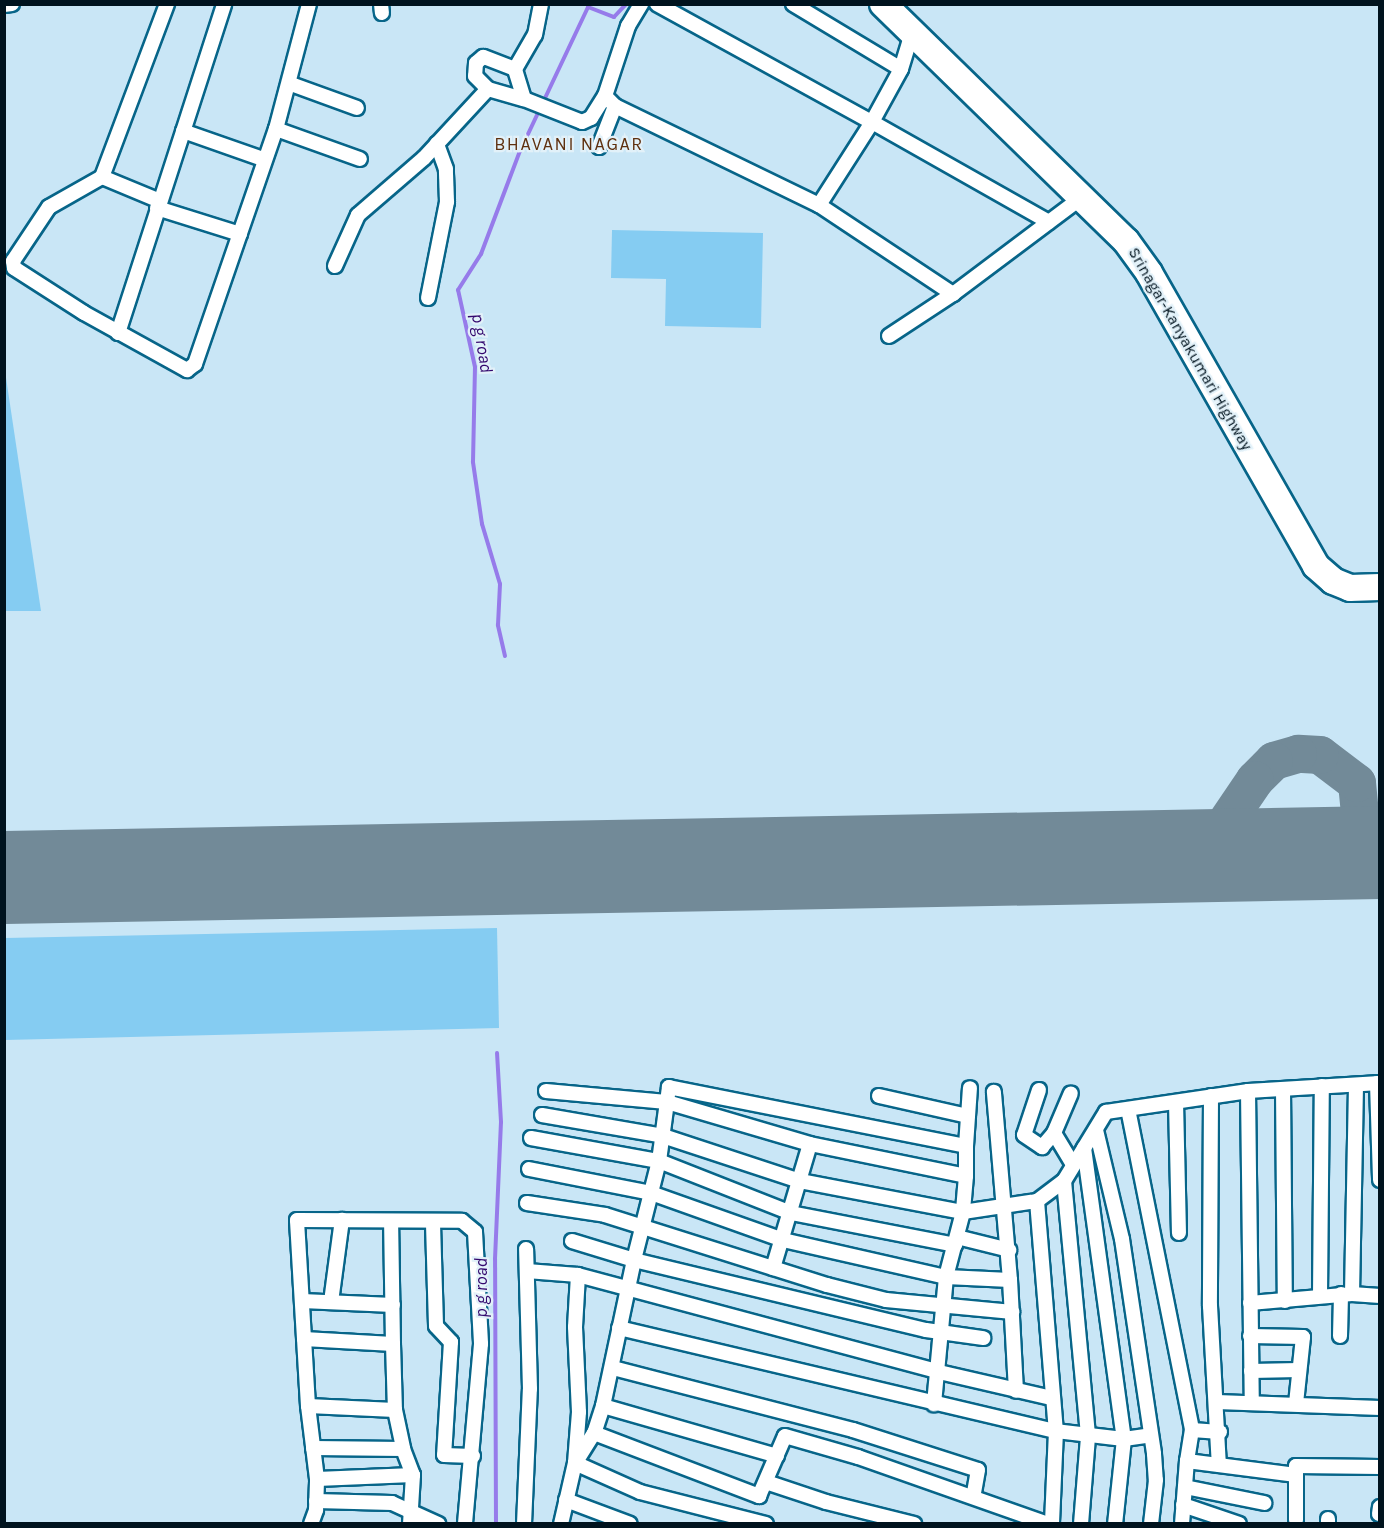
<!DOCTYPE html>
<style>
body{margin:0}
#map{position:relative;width:1384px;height:1528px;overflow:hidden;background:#c9e6f6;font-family:Karla,sans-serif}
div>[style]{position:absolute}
.green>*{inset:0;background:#85ccf2}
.stream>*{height:4px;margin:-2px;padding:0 2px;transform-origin:2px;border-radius:2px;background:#967bea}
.taxiway>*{height:38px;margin:-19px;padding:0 19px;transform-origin:19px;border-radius:19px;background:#728a98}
.runway>*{height:93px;margin:-46.5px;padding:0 46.5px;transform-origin:46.5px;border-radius:46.5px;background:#728a98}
.roads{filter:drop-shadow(2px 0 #076589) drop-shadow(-2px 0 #076589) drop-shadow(0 2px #076589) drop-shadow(0 -2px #076589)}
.street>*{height:14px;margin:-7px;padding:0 7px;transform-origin:7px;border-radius:7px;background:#fff}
.highway>*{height:26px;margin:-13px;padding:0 13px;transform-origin:13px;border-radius:13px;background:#fff}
span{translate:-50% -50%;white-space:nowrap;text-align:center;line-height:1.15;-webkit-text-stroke:4.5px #e2f1f9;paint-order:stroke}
.street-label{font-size:16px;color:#00131e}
.neighbourhood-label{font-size:18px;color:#5e300f;letter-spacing:1.5px}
.water-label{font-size:18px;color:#33086e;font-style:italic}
.frame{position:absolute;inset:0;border:6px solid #00131e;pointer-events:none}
</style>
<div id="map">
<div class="green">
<div style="clip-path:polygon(612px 230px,763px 233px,761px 328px,665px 326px,666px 279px,611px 278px)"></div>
<div style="clip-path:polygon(5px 371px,41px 611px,5px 611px)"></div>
<div style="clip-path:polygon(497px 928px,499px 1028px,5px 1040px,5px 938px)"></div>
</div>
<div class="stream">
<div style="left:505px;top:656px;width:32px;rotate:-103deg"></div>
<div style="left:498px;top:625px;width:41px;rotate:-87.2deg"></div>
<div style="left:500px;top:584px;width:63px;rotate:-106.7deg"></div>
<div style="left:482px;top:524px;width:63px;rotate:-98.3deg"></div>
<div style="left:473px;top:462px;width:95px;rotate:-88.8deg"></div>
<div style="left:475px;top:367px;width:79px;rotate:-102.4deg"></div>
<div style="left:458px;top:290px;width:43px;rotate:-57.4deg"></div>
<div style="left:481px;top:254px;width:110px;rotate:-69.3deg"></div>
<div style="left:520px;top:151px;width:159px;rotate:-64.7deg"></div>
<div style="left:588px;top:7px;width:28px;rotate:21deg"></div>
<div style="left:614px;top:17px;width:18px;rotate:-47deg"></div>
<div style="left:496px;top:1524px;width:265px;rotate:-90.2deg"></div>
<div style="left:495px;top:1259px;width:137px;rotate:-87.5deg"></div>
<div style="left:501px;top:1122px;width:69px;rotate:-93.3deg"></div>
</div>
<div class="taxiway">
<div style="left:1157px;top:856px;width:156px;rotate:8.9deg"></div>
<div style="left:1311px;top:880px;width:21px;rotate:-14deg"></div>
<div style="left:1331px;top:875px;width:34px;rotate:-43deg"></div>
<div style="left:1356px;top:852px;width:19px;rotate:-72deg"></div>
<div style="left:1362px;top:834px;width:51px;rotate:-95.6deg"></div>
<div style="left:1357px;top:783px;width:46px;rotate:-142.9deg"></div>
<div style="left:1320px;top:755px;width:22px;rotate:-177deg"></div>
<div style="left:1298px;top:754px;width:25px;rotate:164deg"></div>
<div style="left:1274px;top:761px;width:27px;rotate:135deg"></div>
<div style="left:1255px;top:780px;width:57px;rotate:124.2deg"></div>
<div style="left:1223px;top:827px;width:19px;rotate:137deg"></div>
<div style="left:1209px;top:840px;width:36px;rotate:153deg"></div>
</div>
<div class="runway">
<div style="left:4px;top:877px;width:1376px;rotate:-1.04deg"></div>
</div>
<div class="roads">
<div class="street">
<div style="left:381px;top:4px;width:9px;rotate:84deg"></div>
<div style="left:657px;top:4px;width:245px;rotate:28.8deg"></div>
<div style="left:872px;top:122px;width:60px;rotate:-61.3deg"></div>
<div style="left:793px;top:4px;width:126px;rotate:31deg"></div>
<div style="left:901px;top:69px;width:38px;rotate:-73deg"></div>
<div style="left:4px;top:5px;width:8px;rotate:-7deg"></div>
<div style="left:515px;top:69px;width:34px;rotate:-159deg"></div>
<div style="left:483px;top:57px;width:9px;rotate:139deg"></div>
<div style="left:476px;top:63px;width:13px;rotate:94deg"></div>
<div style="left:475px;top:76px;width:18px;rotate:45deg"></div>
<div style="left:488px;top:89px;width:37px;rotate:16deg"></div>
<div style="left:524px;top:99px;width:62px;rotate:21.6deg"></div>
<div style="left:582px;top:122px;width:10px;rotate:-24deg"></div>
<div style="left:591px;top:118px;width:26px;rotate:-58deg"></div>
<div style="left:605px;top:96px;width:74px;rotate:-71.8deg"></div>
<div style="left:628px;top:26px;width:26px;rotate:-59deg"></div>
<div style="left:291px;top:84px;width:70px;rotate:20deg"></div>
<div style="left:605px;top:96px;width:14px;rotate:45deg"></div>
<div style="left:615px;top:106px;width:227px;rotate:25.9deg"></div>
<div style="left:819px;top:205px;width:161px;rotate:33.6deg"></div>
<div style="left:524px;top:99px;width:31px;rotate:-107deg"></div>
<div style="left:515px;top:69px;width:39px;rotate:-60deg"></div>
<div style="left:535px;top:35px;width:32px;rotate:-79deg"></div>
<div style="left:276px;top:129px;width:89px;rotate:19.7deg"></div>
<div style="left:183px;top:131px;width:85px;rotate:19.3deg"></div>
<div style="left:599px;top:147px;width:44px;rotate:-68.7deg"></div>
<div style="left:102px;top:177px;width:61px;rotate:150.5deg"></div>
<div style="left:49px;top:207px;width:65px;rotate:123.7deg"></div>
<div style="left:13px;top:261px;width:7px;rotate:82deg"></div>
<div style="left:14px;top:268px;width:83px;rotate:32.7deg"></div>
<div style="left:84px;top:313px;width:118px;rotate:29deg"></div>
<div style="left:187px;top:370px;width:10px;rotate:-37deg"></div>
<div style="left:195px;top:364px;width:249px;rotate:-71deg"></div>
<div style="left:276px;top:129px;width:129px;rotate:-75.2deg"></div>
<div style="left:160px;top:201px;width:63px;rotate:-157.5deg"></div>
<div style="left:102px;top:177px;width:185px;rotate:-69.4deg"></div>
<div style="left:819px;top:205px;width:98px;rotate:-57.4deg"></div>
<div style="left:872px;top:122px;width:203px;rotate:29.5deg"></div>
<div style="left:157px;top:208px;width:87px;rotate:17.4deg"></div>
<div style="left:335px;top:266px;width:56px;rotate:-65.7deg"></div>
<div style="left:358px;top:215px;width:87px;rotate:-40.8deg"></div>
<div style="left:424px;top:158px;width:94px;rotate:-47.2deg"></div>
<div style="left:428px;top:298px;width:98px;rotate:-78.8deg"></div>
<div style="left:447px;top:202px;width:33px;rotate:-92deg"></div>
<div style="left:446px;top:169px;width:27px;rotate:-110deg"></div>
<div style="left:118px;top:333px;width:346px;rotate:-72.1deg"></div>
<div style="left:889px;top:336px;width:77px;rotate:-33.3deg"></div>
<div style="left:953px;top:294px;width:161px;rotate:-36.9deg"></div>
<div style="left:1377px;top:1083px;width:97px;rotate:88.2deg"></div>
<div style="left:1283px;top:1089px;width:212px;rotate:89.5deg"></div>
<div style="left:1039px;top:1090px;width:47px;rotate:108.4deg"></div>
<div style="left:1024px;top:1135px;width:22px;rotate:34deg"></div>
<div style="left:1042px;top:1147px;width:18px;rotate:-49deg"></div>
<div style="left:1054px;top:1133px;width:43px;rotate:-67deg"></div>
<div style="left:546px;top:1091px;width:121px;rotate:5.2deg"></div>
<div style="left:667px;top:1102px;width:149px;rotate:16.4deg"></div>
<div style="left:810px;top:1144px;width:159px;rotate:11.6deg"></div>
<div style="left:966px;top:1176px;width:36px;rotate:95deg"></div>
<div style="left:963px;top:1212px;width:67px;rotate:104.7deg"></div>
<div style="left:946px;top:1277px;width:128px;rotate:95.4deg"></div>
<div style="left:1248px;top:1091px;width:312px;rotate:89.3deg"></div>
<div style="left:879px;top:1096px;width:91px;rotate:12.7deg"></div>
<div style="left:1211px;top:1096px;width:210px;rotate:90.3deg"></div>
<div style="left:1210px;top:1306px;width:159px;rotate:86.8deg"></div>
<div style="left:1176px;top:1102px;width:131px;rotate:88.7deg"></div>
<div style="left:1128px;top:1109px;width:327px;rotate:78.7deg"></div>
<div style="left:1192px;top:1430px;width:28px;rotate:4deg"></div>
<div style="left:542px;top:1115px;width:123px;rotate:9.8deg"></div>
<div style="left:663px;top:1136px;width:144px;rotate:18.2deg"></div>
<div style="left:800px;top:1181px;width:166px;rotate:10.8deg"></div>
<div style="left:963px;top:1212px;width:75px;rotate:-8.5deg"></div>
<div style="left:1037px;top:1201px;width:34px;rotate:-37deg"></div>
<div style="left:1064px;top:1181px;width:81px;rotate:-58.7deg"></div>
<div style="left:1106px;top:1112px;width:144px;rotate:-8.4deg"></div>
<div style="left:1248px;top:1091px;width:132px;rotate:-3.5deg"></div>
<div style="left:1096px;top:1130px;width:112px;rotate:76.6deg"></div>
<div style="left:1122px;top:1239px;width:217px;rotate:81.5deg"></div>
<div style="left:1154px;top:1454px;width:26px;rotate:86deg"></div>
<div style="left:1156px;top:1480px;width:44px;rotate:96.5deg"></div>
<div style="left:1054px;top:1133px;width:37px;rotate:59deg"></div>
<div style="left:531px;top:1138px;width:130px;rotate:10.2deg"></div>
<div style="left:659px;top:1161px;width:142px;rotate:21.5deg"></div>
<div style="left:791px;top:1213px;width:167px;rotate:11deg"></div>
<div style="left:955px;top:1245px;width:8px;rotate:-76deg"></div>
<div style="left:957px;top:1237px;width:54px;rotate:14deg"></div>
<div style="left:966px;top:1146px;width:58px;rotate:-86.1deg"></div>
<div style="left:1084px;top:1148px;width:294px;rotate:82.2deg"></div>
<div style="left:1124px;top:1439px;width:85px;rotate:96deg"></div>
<div style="left:529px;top:1169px;width:124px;rotate:11.1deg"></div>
<div style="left:651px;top:1193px;width:140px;rotate:19.6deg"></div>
<div style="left:783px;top:1240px;width:167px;rotate:12.8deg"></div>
<div style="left:946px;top:1277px;width:64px;rotate:2.7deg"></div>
<div style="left:1010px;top:1280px;width:189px;rotate:-94.9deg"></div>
<div style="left:966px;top:1176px;width:30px;rotate:-90deg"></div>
<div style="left:966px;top:1146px;width:303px;rotate:-168.8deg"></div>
<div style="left:669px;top:1087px;width:75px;rotate:97.7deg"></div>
<div style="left:659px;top:1161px;width:102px;rotate:104.2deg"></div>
<div style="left:634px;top:1260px;width:300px;rotate:13.5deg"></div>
<div style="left:926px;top:1330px;width:58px;rotate:8deg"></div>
<div style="left:1064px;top:1181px;width:257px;rotate:84.6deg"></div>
<div style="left:1088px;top:1437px;width:87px;rotate:94.6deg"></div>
<div style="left:1037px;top:1201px;width:231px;rotate:85.3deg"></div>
<div style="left:1056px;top:1431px;width:93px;rotate:92.5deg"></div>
<div style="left:527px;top:1203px;width:79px;rotate:8.7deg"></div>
<div style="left:605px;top:1215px;width:233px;rotate:17.5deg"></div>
<div style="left:827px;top:1285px;width:61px;rotate:14.3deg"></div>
<div style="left:886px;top:1300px;width:127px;rotate:5.4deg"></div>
<div style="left:433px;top:1224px;width:102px;rotate:88.3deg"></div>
<div style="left:436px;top:1326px;width:22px;rotate:47deg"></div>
<div style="left:451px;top:1342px;width:113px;rotate:93.5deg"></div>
<div style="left:444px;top:1455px;width:29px;rotate:2deg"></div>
<div style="left:572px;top:1241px;width:65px;rotate:17deg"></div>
<div style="left:634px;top:1260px;width:149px;rotate:102deg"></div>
<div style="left:603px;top:1406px;width:28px;rotate:108deg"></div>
<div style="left:594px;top:1433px;width:36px;rotate:122deg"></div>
<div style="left:773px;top:1268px;width:129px;rotate:-73.4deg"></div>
<div style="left:527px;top:1271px;width:51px;rotate:4.5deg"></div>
<div style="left:578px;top:1275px;width:374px;rotate:15deg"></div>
<div style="left:939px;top:1372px;width:116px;rotate:13deg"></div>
<div style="left:1010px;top:1280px;width:111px;rotate:86.9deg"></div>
<div style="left:1352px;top:1294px;width:209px;rotate:-88.9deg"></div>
<div style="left:1320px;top:1296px;width:210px;rotate:-89.5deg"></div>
<div style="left:302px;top:1301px;width:91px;rotate:2.5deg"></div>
<div style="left:331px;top:1302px;width:83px;rotate:-82.4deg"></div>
<div style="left:1250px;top:1303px;width:102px;rotate:-5deg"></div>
<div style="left:1352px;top:1294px;width:28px;rotate:4deg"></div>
<div style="left:619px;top:1328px;width:449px;rotate:13.3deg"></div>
<div style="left:1056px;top:1431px;width:68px;rotate:6.7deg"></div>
<div style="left:1124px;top:1439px;width:27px;rotate:-8deg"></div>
<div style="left:1250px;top:1336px;width:53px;rotate:1.1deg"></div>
<div style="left:1303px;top:1337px;width:67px;rotate:96deg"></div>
<div style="left:1340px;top:1336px;width:42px;rotate:-88.6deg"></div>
<div style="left:304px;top:1339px;width:89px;rotate:3.2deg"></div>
<div style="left:393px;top:1344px;width:123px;rotate:-90.9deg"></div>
<div style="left:393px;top:1344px;width:66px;rotate:88.3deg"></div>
<div style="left:395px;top:1410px;width:40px;rotate:78deg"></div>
<div style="left:403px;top:1449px;width:28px;rotate:69deg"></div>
<div style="left:613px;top:1368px;width:248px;rotate:14.5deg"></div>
<div style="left:853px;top:1430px;width:131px;rotate:17.7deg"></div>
<div style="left:978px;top:1470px;width:27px;rotate:100deg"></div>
<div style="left:1251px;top:1371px;width:48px;rotate:-1.2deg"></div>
<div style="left:1217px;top:1402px;width:163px;rotate:2.1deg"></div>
<div style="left:308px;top:1406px;width:87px;rotate:2.6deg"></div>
<div style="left:603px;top:1406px;width:181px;rotate:16deg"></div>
<div style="left:594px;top:1433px;width:177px;rotate:20.9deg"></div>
<div style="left:759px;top:1496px;width:65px;rotate:-66.6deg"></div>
<div style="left:785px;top:1436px;width:76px;rotate:16deg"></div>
<div style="left:858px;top:1457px;width:201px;rotate:19.4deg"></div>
<div style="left:313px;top:1448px;width:90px;rotate:0.6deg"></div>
<div style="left:1187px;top:1461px;width:31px;rotate:-81deg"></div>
<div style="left:575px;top:1463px;width:71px;rotate:24deg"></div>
<div style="left:640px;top:1492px;width:130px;rotate:14.3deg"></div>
<div style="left:317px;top:1479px;width:96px;rotate:-2.4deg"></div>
<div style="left:413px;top:1475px;width:49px;rotate:93.5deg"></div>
<div style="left:766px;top:1482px;width:63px;rotate:18.4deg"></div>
<div style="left:826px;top:1502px;width:91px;rotate:14deg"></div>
<div style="left:1185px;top:1487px;width:81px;rotate:11.4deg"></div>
<div style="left:566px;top:1500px;width:68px;rotate:20.6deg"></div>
<div style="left:316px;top:1501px;width:76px;rotate:1.5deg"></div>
<div style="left:392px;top:1503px;width:51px;rotate:24.5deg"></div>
<div style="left:1183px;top:1505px;width:59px;rotate:18.7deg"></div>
<div style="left:1379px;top:1514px;width:7px;rotate:-82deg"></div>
<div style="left:1328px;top:1519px;width:5px;rotate:90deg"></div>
<div style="left:1296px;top:1520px;width:54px;rotate:-90deg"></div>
<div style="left:1296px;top:1466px;width:84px;rotate:0.7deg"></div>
<div style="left:311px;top:1524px;width:15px;rotate:-70deg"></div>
<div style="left:316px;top:1510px;width:31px;rotate:-88deg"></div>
<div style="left:317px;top:1479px;width:74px;rotate:-97deg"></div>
<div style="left:308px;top:1406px;width:186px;rotate:-93.4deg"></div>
<div style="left:297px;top:1220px;width:165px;rotate:0.3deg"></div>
<div style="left:462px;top:1221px;width:17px;rotate:40deg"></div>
<div style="left:475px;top:1232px;width:112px;rotate:86.9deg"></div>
<div style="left:481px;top:1344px;width:181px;rotate:95.1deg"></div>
<div style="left:524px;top:1524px;width:135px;rotate:-87.5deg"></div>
<div style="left:530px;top:1389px;width:140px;rotate:-91.6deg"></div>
<div style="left:561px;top:1524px;width:63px;rotate:-77.1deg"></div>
<div style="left:575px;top:1463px;width:51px;rotate:-85.5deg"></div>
<div style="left:579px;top:1412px;width:85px;rotate:-92.7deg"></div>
<div style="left:575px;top:1327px;width:52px;rotate:-86.7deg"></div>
<div style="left:1182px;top:1524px;width:63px;rotate:-85.5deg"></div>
<div style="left:1187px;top:1461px;width:110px;rotate:7.3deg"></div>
</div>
<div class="highway">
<div style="left:883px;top:4px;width:339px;rotate:44.3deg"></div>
<div style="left:1126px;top:241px;width:39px;rotate:54deg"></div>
<div style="left:1149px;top:273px;width:337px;rotate:60.3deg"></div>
<div style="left:1316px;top:566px;width:23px;rotate:41deg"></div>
<div style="left:1333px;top:581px;width:18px;rotate:22deg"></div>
<div style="left:1350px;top:588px;width:30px;rotate:-2deg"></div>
</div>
</div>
<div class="street-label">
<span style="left:1190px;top:349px;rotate:60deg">Srinagar-Kanyakumari Highway</span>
</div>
<div class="neighbourhood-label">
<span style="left:569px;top:144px">BHAVANI NAGAR</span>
</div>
<div class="water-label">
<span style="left:482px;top:343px;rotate:81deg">p g road</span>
<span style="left:481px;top:1288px;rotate:-90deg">p g road</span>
</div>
<div class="frame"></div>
</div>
